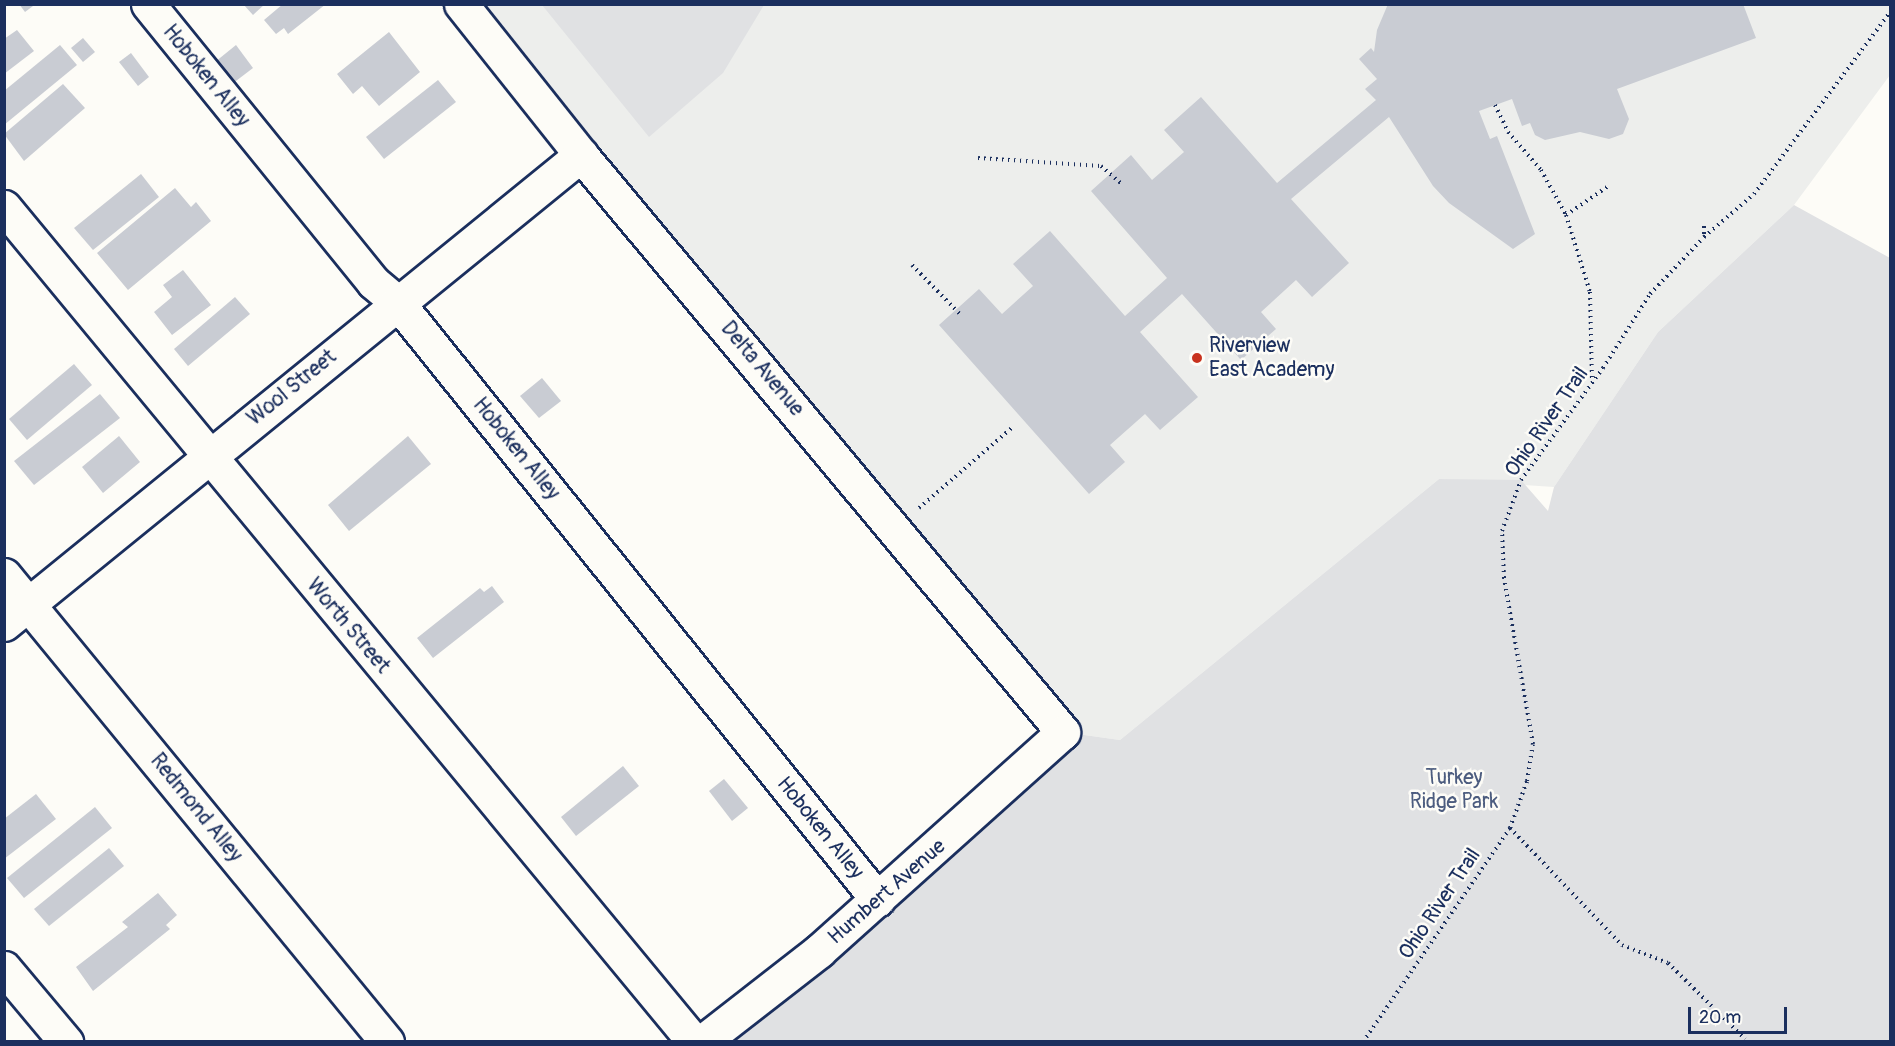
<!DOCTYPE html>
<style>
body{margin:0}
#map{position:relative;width:1895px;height:1046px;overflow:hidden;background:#fdfcf7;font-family:Pangolin,sans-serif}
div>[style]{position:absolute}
.built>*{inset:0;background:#edeeec}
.green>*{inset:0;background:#e0e1e3}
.building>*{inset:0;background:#c9ccd3}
.path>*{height:4px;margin-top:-2px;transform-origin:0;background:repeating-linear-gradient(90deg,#1b2f5e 0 1.5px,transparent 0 6px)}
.roads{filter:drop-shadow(2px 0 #1b2f5e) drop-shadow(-2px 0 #1b2f5e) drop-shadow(0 2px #1b2f5e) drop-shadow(0 -2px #1b2f5e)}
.minor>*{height:33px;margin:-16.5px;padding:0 16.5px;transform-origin:16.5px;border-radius:16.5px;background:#fdfcf7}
.dots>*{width:16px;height:16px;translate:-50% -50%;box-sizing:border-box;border:3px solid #fdfcf7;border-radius:50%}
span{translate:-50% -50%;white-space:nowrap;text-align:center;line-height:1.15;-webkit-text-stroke:5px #fdfcf7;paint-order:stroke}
.street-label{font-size:21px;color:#1b2f5e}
.poi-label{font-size:21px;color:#1b2f5e}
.left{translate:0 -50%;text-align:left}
.park-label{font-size:21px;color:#4c5c7f}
.frame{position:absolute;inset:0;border:6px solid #1b2f5e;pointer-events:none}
.scale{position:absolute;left:1688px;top:1007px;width:99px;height:27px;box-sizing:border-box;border:3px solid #1b2f5e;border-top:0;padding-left:8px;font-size:18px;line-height:21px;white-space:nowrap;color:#1b2f5e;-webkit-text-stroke:4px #fdfcf7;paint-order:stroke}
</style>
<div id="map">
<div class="built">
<div style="clip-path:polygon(1890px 4px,1890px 75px,1794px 205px,1658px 332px,1554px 487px,1439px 479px,1120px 740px,1063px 732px,461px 5px)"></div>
</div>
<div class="green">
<div style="clip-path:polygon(542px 5px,764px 5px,723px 73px,649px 137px)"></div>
<div style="clip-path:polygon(1794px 205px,1890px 258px,1890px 1041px,702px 1042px,1063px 732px,1120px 740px,1439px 479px,1521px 480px,1548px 511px,1554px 487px,1658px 332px)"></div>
</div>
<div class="building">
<div style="clip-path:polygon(19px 4px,32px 4px,33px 6px,25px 12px)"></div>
<div style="clip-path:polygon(243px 4px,265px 4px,253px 15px)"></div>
<div style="clip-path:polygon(283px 4px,326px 4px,288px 34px,284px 28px,276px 34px,264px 20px)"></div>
<div style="clip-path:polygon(1388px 4px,1743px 4px,1756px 38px,1617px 89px,1629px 119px,1623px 134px,1609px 139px,1580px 132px,1545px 140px,1535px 135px,1530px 123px,1522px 126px,1512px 99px,1479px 111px,1490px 139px,1497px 136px,1535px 234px,1513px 249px,1449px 203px,1433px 186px,1389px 117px,1291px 199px,1349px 263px,1312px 297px,1296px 280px,1261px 312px,1276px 329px,1241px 360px,1182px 294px,1140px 332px,1198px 397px,1160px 430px,1145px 414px,1110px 445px,1125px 462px,1089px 494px,939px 325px,979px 289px,1002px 314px,1033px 286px,1013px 264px,1050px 231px,1125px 316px,1167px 278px,1091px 191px,1131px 155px,1152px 180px,1184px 152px,1164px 130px,1201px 97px,1277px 183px,1376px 100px,1365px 89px,1377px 79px,1359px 59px,1371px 48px,1374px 52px,1377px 30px)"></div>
<div style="clip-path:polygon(17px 30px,34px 51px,4px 74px,4px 39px)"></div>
<div style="clip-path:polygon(389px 32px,420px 72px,379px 106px,362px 86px,353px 94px,337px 74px)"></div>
<div style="clip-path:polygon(83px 38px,95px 52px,83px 62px,71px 48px)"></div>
<div style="clip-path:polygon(60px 45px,77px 65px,4px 125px,4px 91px)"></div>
<div style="clip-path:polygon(236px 45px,253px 68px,232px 84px,215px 62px)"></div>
<div style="clip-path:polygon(131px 53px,149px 77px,138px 86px,119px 62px)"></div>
<div style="clip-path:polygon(438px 80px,456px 102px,384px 159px,366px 137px)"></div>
<div style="clip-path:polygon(63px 84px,85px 108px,24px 161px,4px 134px)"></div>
<div style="clip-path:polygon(141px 174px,159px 197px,93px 250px,74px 228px)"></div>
<div style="clip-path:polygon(175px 188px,191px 207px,196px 202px,211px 221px,128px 290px,97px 253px)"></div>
<div style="clip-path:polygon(183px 270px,211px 305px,172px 335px,154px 312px,172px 297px,163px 285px)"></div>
<div style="clip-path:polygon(235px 297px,250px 314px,188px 366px,174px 349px)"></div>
<div style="clip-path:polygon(74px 364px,92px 385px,27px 440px,9px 419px)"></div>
<div style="clip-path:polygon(542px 378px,561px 401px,539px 418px,520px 396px)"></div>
<div style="clip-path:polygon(100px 394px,120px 418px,34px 485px,14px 461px)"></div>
<div style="clip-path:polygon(119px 436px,140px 462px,103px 493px,82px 467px)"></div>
<div style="clip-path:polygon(408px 436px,431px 464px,349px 531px,328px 505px)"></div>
<div style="clip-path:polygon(492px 586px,504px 602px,433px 658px,417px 638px,480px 588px,484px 592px)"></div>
<div style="clip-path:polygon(623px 766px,639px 786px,576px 836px,561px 817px)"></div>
<div style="clip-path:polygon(724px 779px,748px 808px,732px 821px,709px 791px)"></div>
<div style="clip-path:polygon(36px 794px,56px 819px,4px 859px,4px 819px)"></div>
<div style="clip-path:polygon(95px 807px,112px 828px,24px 898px,7px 878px)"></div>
<div style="clip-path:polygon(109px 848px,124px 866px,49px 926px,34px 909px)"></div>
<div style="clip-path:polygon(158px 893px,177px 915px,166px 925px,170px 929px,93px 991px,76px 967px,128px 927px,122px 922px)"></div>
</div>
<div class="path">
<div style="left:1495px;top:105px;width:30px;rotate:64deg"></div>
<div style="left:1508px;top:132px;width:50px;rotate:49deg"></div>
<div style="left:1541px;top:170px;width:51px;rotate:60.9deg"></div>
<div style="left:1566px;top:215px;width:53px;rotate:-34.3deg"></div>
<div style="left:978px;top:158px;width:123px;rotate:3.7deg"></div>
<div style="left:1101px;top:166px;width:29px;rotate:41deg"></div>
<div style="left:1566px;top:215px;width:81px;rotate:72.7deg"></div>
<div style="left:1590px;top:292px;width:89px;rotate:88.7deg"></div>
<div style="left:1704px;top:226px;width:11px;rotate:90deg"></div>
<div style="left:912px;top:265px;width:69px;rotate:45.6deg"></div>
<div style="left:919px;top:508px;width:125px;rotate:-40.8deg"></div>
<div style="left:1510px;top:828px;width:162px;rotate:46.3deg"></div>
<div style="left:1622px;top:945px;width:49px;rotate:21.4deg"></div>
<div style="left:1668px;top:963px;width:108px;rotate:44.6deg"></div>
<div style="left:1363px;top:1042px;width:260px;rotate:-55.5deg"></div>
<div style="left:1510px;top:828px;width:50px;rotate:-70.1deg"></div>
<div style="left:1527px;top:781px;width:37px;rotate:-81deg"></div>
<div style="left:1533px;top:744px;width:169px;rotate:-99.9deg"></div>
<div style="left:1504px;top:578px;width:47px;rotate:-92.4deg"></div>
<div style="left:1502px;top:531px;width:54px;rotate:-69.6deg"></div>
<div style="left:1521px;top:480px;width:139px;rotate:-53.8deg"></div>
<div style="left:1603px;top:368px;width:88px;rotate:-57.6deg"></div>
<div style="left:1650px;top:294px;width:79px;rotate:-46.5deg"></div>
<div style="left:1704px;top:237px;width:66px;rotate:-40.7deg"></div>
<div style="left:1754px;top:194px;width:227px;rotate:-53.2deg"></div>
</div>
<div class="roads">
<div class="minor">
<div style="left:148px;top:4px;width:358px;rotate:51deg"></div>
<div style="left:373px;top:282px;width:31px;rotate:40deg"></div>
<div style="left:397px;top:302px;width:767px;rotate:51.19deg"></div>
<div style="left:461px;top:4px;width:193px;rotate:51.5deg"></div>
<div style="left:581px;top:155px;width:752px;rotate:50.13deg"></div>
<div style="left:1063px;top:732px;width:328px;rotate:138.1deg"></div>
<div style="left:819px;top:951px;width:148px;rotate:142.1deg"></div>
<div style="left:4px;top:207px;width:1083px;rotate:50.43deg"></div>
<div style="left:4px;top:575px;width:604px;rotate:50.64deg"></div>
<div style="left:4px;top:624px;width:744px;rotate:-39.11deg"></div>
<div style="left:4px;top:968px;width:97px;rotate:50deg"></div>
</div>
</div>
<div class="dots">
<div style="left:1197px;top:358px;background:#c8321e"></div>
</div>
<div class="street-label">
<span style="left:206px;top:76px;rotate:51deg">Hoboken Alley</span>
<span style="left:762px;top:369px;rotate:50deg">Delta Avenue</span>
<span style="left:292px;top:388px;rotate:-39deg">Wool Street</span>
<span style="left:1547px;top:422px;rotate:-55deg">Ohio River Trail</span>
<span style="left:516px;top:449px;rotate:51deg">Hoboken Alley</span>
<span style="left:348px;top:626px;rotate:50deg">Worth Street</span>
<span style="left:196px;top:808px;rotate:51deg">Redmond Alley</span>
<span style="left:820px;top:828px;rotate:51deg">Hoboken Alley</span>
<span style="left:887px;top:892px;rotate:-41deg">Humbert Avenue</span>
<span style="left:1440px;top:904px;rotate:-56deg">Ohio River Trail</span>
</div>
<div class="poi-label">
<span class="left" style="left:1209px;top:358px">Riverview<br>East Academy</span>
</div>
<div class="park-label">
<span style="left:1454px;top:790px">Turkey<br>Ridge Park</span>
</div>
<div class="frame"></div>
<div class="scale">20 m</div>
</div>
